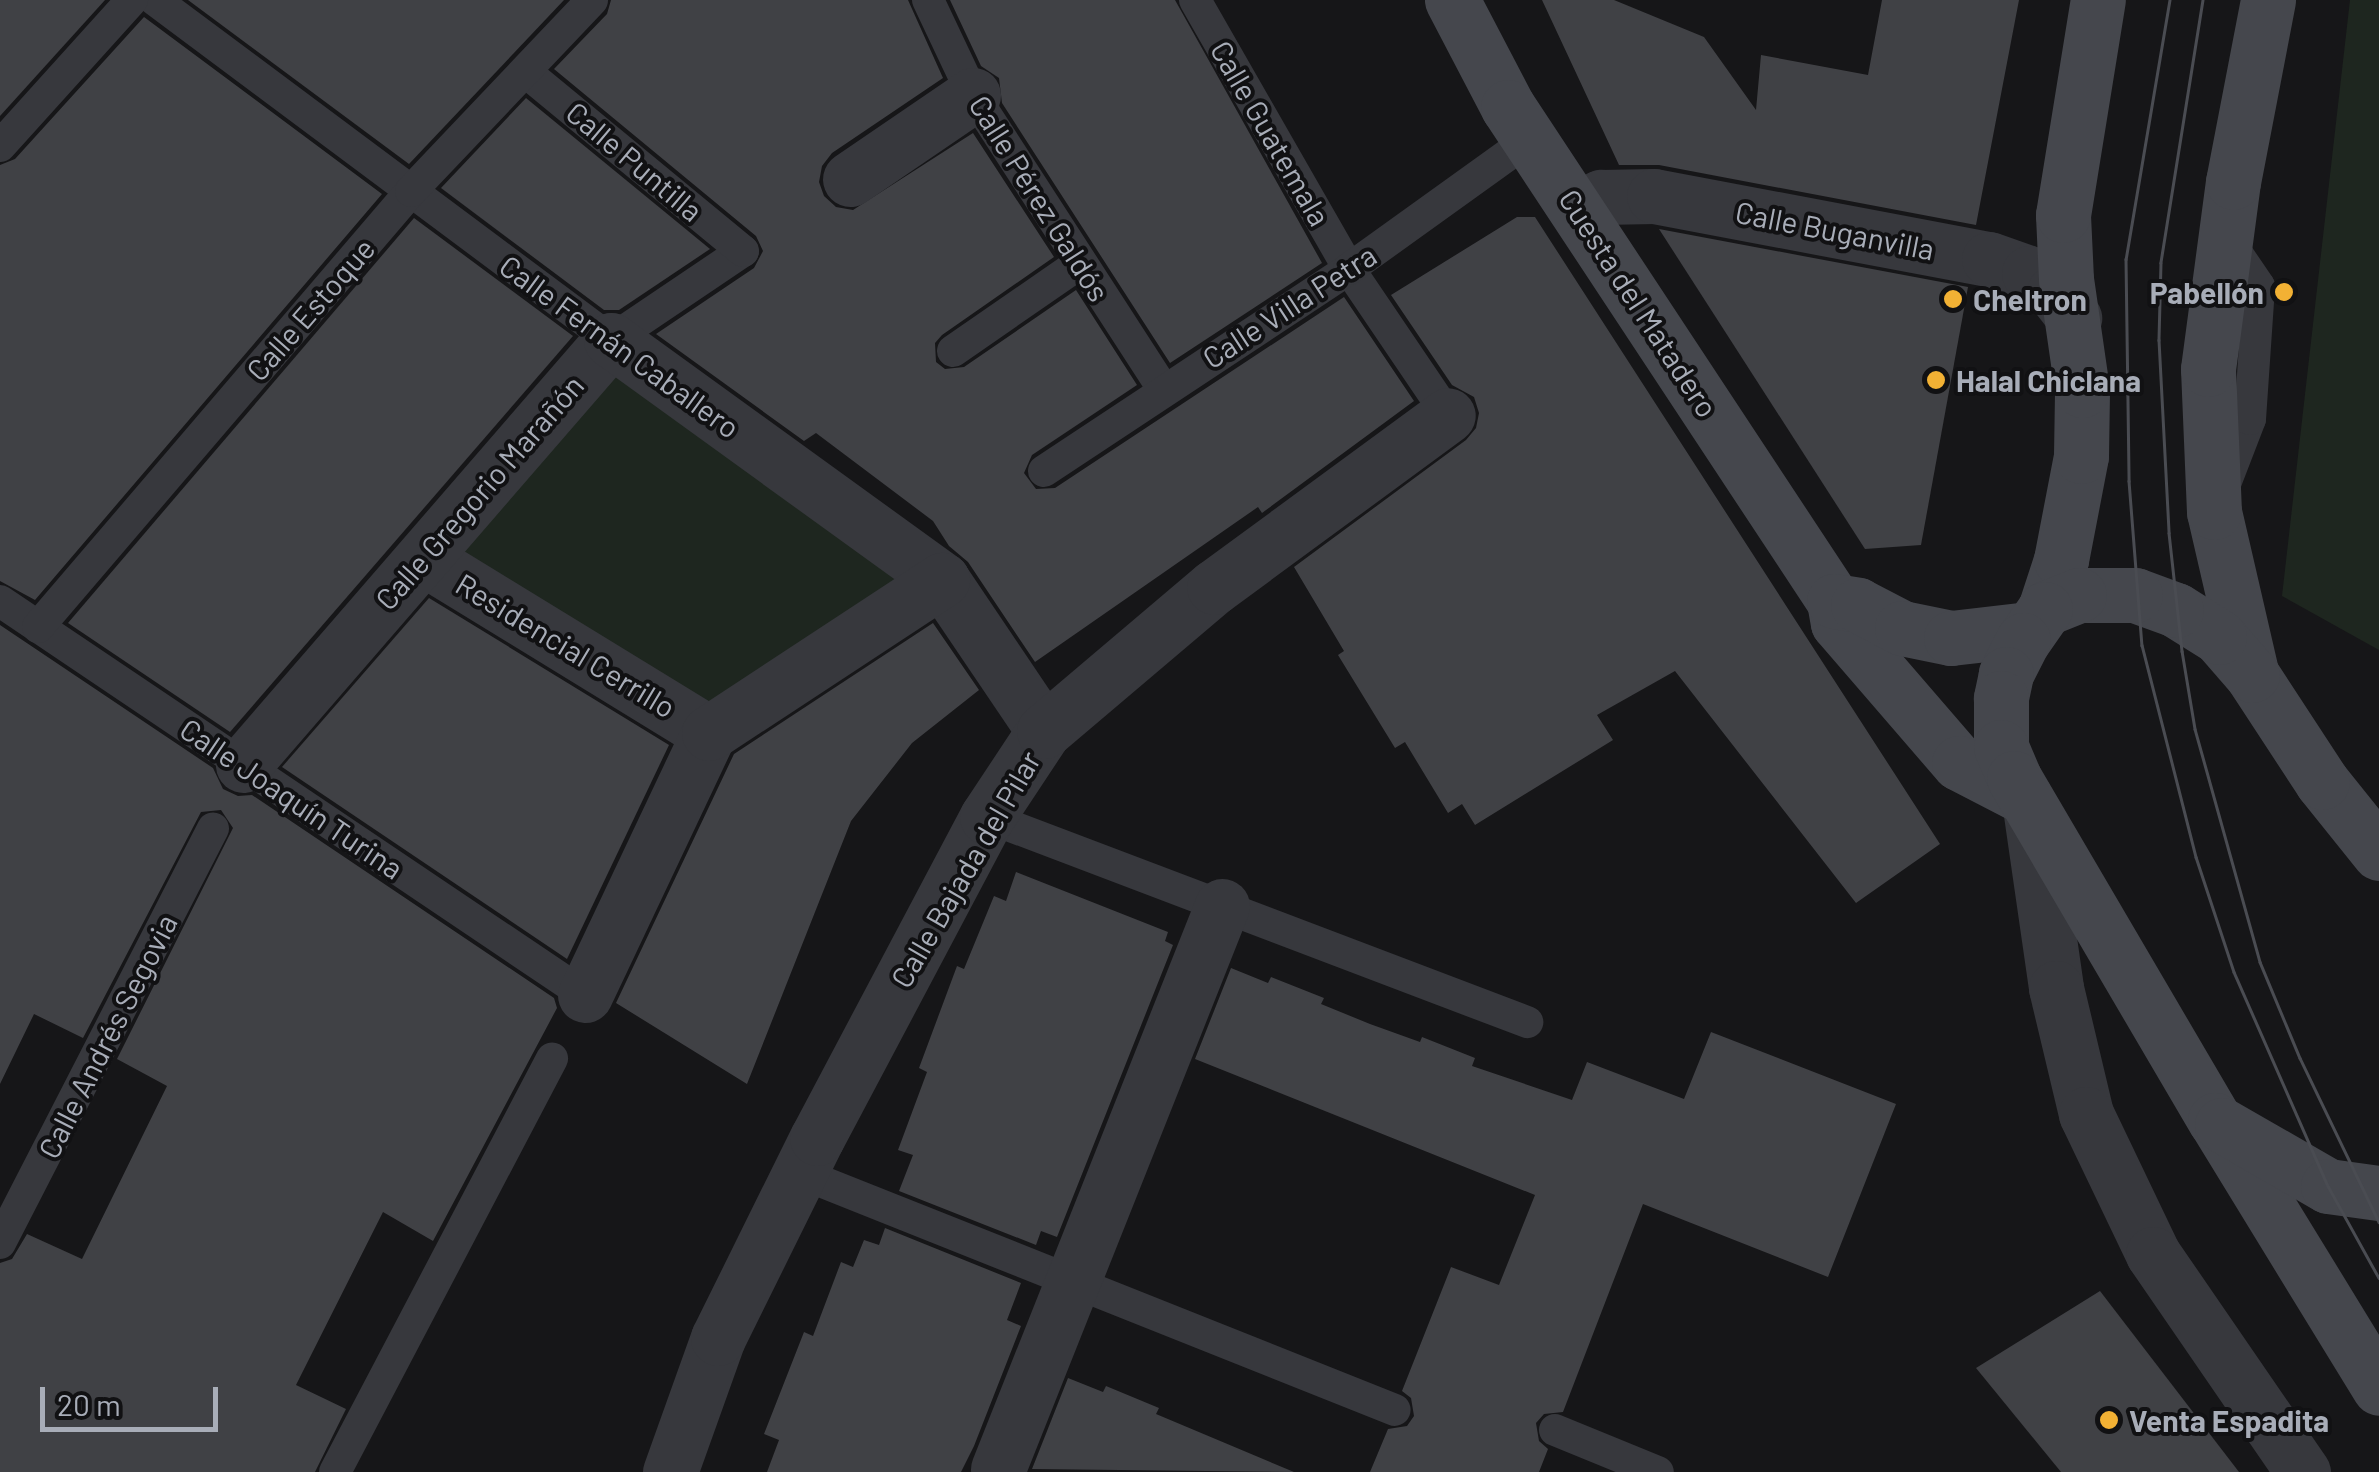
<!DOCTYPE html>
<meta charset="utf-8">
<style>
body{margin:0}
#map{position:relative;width:2379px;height:1472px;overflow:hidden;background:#161618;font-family:Barlow,sans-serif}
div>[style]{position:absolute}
.green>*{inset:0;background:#1e261f}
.building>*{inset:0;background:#404145}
.lane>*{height:32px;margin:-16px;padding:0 16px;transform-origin:16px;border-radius:16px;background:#37383d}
.street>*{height:55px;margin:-27.5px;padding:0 27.5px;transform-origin:27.5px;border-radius:27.5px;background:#37383d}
.secondary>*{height:55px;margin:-27.5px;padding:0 27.5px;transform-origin:27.5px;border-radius:27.5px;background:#45474d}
.tram>*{height:2.5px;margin:-1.25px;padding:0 1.25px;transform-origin:1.25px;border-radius:1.25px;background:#4a4c52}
.dots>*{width:28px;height:28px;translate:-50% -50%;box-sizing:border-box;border:5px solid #111113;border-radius:50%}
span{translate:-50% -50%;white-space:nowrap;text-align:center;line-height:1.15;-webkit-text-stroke:8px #111113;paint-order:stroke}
.street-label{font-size:30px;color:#a8adb8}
.poi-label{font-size:30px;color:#a8adb8;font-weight:700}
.right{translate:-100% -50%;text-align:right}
.left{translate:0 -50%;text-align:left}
.scale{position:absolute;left:40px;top:1387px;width:178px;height:45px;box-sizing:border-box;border:5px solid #a8adb8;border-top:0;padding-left:12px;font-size:30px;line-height:35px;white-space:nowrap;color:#a8adb8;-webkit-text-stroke:8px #111113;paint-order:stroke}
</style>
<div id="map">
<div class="green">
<div style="clip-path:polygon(2350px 0,2379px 0,2379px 650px,2282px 596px)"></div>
<div style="clip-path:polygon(610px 367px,908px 572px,710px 703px,456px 555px)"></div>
</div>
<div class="building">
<div style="clip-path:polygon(0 0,105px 0,0 116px)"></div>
<div style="clip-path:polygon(188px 0,564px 0,409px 164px)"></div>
<div style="clip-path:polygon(611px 0,908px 0,943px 78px,832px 153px,822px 166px,819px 182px,824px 196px,836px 207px,853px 210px,973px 133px,1054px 257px,942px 335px,935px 343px,936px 362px,945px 369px,964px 367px,1076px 290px,1137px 385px,1032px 455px,1024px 473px,1036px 489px,1055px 488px,1344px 297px,1414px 401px,1262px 513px,1258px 507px,1035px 662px,968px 562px,949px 546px,933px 521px,816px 433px,804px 441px,656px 334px,754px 268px,763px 251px,756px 236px,554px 69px,607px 14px)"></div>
<div style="clip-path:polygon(950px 0,1175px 0,1322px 263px,1170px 363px,1002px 103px,999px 78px,981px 66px)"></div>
<div style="clip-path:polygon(1542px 0,1614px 0,1704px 37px,1756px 110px,1761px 55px,1868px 75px,1882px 0,2019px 0,1976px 225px,1659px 165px,1619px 165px)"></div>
<div style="clip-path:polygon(144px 17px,382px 194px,35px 600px,0 581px,0 165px,15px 159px)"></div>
<div style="clip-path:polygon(526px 98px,710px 249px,619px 310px,604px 310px,441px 188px)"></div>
<div style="clip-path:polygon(1517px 217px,1535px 217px,1940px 844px,1856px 903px,1675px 671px,1597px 715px,1613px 740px,1475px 825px,1462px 804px,1448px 813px,1405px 742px,1395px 748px,1338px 655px,1344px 651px,1294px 567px,1466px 440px,1476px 428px,1479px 413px,1474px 397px,1452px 385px,1391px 295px)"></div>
<div style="clip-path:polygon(414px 218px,573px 336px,230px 732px,68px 623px)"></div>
<div style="clip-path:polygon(1659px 229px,1968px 287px,1921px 545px,1865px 549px)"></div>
<div style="clip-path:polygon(429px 598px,669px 745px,567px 959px,282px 767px)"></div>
<div style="clip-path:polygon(933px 623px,979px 690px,912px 743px,851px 821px,747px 1084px,616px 1003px,734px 754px)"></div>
<div style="clip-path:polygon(0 625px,213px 768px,223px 789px,238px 796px,252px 795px,554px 998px,557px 1008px,433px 1241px,383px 1212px,296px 1385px,346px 1409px,315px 1472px,0 1472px,0 1263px,12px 1259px,27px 1234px,82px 1259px,167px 1086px,117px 1059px,233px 828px,221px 810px,201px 812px,83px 1038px,34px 1014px,0 1084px)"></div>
<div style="clip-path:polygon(1016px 872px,1168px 932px,1165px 941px,1173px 945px,1057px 1237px,1041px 1231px,1036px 1245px,899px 1191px,913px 1155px,898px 1150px,927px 1072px,919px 1068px,957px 966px,964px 969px,994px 896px,1006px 901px)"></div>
<div style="clip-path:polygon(1231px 968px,1268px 983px,1271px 977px,1324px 998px,1321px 1004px,1370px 1024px,1420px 1042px,1422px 1037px,1475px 1058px,1472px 1066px,1572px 1100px,1587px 1062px,1684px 1099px,1711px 1032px,1896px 1104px,1828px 1277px,1643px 1204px,1563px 1412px,1544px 1414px,1536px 1423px,1539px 1441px,1548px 1449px,1539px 1472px,1370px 1472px,1388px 1429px,1407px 1426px,1414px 1416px,1411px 1398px,1402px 1391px,1451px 1267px,1499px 1285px,1535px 1195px,1195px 1059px)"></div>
<div style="clip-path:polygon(885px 1228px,1021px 1283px,1007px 1320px,1021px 1326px,974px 1446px,961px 1472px,767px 1472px,779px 1440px,764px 1434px,804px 1332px,813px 1336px,841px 1262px,853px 1267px,864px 1240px,879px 1245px)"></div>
<div style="clip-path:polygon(2100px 1291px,2239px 1472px,2061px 1472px,1976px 1368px)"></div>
<div style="clip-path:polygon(1068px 1378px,1103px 1392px,1106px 1386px,1159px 1408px,1156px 1414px,1294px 1472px,1032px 1469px)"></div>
</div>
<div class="lane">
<div style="left:155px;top:0;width:569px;rotate:36.71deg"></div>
<div style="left:611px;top:340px;width:159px;rotate:-34deg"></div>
<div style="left:743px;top:251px;width:281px;rotate:-140.5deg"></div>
<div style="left:928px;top:0;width:105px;rotate:64.7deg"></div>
<div style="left:973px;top:95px;width:350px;rotate:57.1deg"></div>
<div style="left:1195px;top:0;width:310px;rotate:60.2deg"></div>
<div style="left:1349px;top:269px;width:176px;rotate:55.9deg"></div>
<div style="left:0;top:146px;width:197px;rotate:-47.9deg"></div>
<div style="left:953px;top:351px;width:155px;rotate:-34.7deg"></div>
<div style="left:1044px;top:471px;width:366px;rotate:-33.5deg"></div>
<div style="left:1349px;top:269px;width:224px;rotate:-35.7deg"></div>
<div style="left:2223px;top:489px;width:75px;rotate:-68.9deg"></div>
<div style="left:2250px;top:419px;width:133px;rotate:-86.1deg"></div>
<div style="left:2259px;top:286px;width:60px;rotate:-124.2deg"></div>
<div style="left:0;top:601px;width:705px;rotate:33.96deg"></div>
<div style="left:38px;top:627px;width:574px;rotate:-49.45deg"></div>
<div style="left:411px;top:191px;width:263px;rotate:-46.5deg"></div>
<div style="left:987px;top:817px;width:578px;rotate:20.79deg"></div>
<div style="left:800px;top:1173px;width:640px;rotate:21.72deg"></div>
<div style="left:0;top:1243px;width:466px;rotate:-62.8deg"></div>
<div style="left:1555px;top:1430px;width:111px;rotate:22.2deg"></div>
<div style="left:335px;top:1472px;width:467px;rotate:-62.3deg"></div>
</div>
<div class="street">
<div style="left:850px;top:179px;width:149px;rotate:-34.3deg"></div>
<div style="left:1577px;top:209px;width:27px;rotate:-27deg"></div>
<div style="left:1601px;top:197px;width:53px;rotate:-1.1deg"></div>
<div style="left:1654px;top:196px;width:341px;rotate:10.7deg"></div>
<div style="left:1989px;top:259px;width:42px;rotate:19.3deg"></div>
<div style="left:2029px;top:273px;width:31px;rotate:37deg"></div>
<div style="left:2054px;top:292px;width:33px;rotate:52deg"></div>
<div style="left:423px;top:558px;width:335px;rotate:31.5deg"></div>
<div style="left:243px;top:765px;width:562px;rotate:-49.11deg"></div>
<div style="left:611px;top:340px;width:409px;rotate:35.9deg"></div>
<div style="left:942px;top:580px;width:182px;rotate:56deg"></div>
<div style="left:2030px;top:807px;width:183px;rotate:81.8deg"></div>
<div style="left:2056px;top:988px;width:130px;rotate:76.6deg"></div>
<div style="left:2086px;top:1114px;width:155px;rotate:64.4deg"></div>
<div style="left:2153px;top:1254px;width:265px;rotate:55.5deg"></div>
<div style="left:585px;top:995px;width:290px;rotate:-64.7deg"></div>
<div style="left:709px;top:733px;width:279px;rotate:-33.3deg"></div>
<div style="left:998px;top:1469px;width:606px;rotate:-68.3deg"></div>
<div style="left:670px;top:1472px;width:142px;rotate:-70.3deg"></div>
<div style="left:718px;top:1338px;width:223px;rotate:-63.7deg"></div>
<div style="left:817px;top:1138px;width:363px;rotate:-62.1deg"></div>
<div style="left:987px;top:817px;width:103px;rotate:-56.5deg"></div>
<div style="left:1044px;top:731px;width:223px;rotate:-40.3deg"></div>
<div style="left:1214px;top:587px;width:290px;rotate:-36.3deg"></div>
</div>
<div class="secondary">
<div style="left:1452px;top:0;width:121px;rotate:62.4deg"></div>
<div style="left:1508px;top:107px;width:592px;rotate:56.58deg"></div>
<div style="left:1834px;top:601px;width:22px;rotate:80deg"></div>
<div style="left:1838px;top:623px;width:185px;rotate:49.2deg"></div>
<div style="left:1959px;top:763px;width:74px;rotate:27.3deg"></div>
<div style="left:1834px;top:601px;width:24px;rotate:9deg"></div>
<div style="left:1858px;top:605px;width:50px;rotate:27.6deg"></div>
<div style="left:1902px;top:628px;width:50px;rotate:11.5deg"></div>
<div style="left:1951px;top:638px;width:80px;rotate:-6.5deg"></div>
<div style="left:2045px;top:609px;width:52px;rotate:-71.9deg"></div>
<div style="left:2061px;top:560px;width:106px;rotate:-79.1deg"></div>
<div style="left:2081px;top:456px;width:66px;rotate:-89.1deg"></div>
<div style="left:2082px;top:390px;width:112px;rotate:-98.2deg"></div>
<div style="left:2066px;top:279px;width:64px;rotate:-92.7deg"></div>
<div style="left:2063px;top:215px;width:218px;rotate:-80.8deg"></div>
<div style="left:2251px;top:672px;width:164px;rotate:-103deg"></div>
<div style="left:2214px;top:512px;width:143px;rotate:-92.4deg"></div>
<div style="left:2208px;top:369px;width:189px;rotate:-82.4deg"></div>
<div style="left:2233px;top:182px;width:185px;rotate:-79.1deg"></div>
<div style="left:2379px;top:853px;width:91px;rotate:-128.8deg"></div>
<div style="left:2322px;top:782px;width:128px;rotate:-123.2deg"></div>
<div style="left:2252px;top:675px;width:50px;rotate:-131deg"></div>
<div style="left:2219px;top:637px;width:51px;rotate:-147.9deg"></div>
<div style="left:2176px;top:610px;width:44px;rotate:-159.9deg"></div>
<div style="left:2135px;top:595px;width:56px;rotate:180deg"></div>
<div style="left:2079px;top:595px;width:37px;rotate:158deg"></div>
<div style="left:2045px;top:609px;width:38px;rotate:125deg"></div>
<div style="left:2023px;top:640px;width:38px;rotate:117deg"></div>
<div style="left:2006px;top:674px;width:25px;rotate:102deg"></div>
<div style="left:2001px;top:698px;width:49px;rotate:90deg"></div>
<div style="left:2001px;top:747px;width:34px;rotate:67deg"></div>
<div style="left:2014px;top:778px;width:397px;rotate:59.6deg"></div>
<div style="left:2215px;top:1120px;width:314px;rotate:58.5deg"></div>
<div style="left:2222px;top:1125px;width:122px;rotate:29.9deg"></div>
<div style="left:2328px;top:1186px;width:51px;rotate:7.8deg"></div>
</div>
<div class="tram">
<div style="left:2170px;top:0;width:263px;rotate:99.6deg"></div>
<div style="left:2126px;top:259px;width:222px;rotate:89.2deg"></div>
<div style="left:2129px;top:481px;width:165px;rotate:85.5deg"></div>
<div style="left:2142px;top:645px;width:219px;rotate:75.7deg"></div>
<div style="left:2196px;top:857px;width:121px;rotate:71.7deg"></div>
<div style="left:2234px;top:972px;width:234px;rotate:66.3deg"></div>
<div style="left:2328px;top:1186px;width:105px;rotate:61deg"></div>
<div style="left:2203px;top:0;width:266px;rotate:99.1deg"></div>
<div style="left:2161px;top:263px;width:77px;rotate:91.5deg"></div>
<div style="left:2159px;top:340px;width:193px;rotate:87deg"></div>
<div style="left:2169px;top:533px;width:119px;rotate:83.7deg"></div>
<div style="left:2182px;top:651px;width:79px;rotate:80.5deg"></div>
<div style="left:2195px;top:729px;width:242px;rotate:74.4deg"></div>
<div style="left:2260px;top:962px;width:104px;rotate:67.4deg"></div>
<div style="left:2300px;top:1058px;width:182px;rotate:64.3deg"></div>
</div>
<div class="dots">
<div style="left:2284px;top:292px;background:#f2b134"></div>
<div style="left:1953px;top:299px;background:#f2b134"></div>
<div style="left:1936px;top:380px;background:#f2b134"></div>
<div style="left:2109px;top:1420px;background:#f2b134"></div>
</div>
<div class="street-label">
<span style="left:1271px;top:133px;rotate:60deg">Calle Guatemala</span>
<span style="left:635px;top:161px;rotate:40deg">Calle Puntilla</span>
<span style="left:1040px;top:198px;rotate:58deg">Calle Pérez Galdós</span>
<span style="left:1835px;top:230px;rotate:11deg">Calle Buganvilla</span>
<span style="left:1639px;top:303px;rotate:57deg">Cuesta del Matadero</span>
<span style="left:1289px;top:306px;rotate:-33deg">Calle Villa Petra</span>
<span style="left:310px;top:309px;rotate:-49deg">Calle Estoque</span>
<span style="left:620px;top:346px;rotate:36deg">Calle Fernán Caballero</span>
<span style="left:479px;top:492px;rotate:-49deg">Calle Gregorio Marañón</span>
<span style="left:566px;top:645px;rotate:31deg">Residencial Cerrillo</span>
<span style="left:292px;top:798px;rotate:34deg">Calle Joaquín Turina</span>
<span style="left:965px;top:869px;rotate:-60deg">Calle Bajada del Pilar</span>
<span style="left:107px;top:1036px;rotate:-63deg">Calle Andrés Segovia</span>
</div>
<div class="poi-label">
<span class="right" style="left:2264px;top:292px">Pabellón</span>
<span class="left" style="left:1973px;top:299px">Cheltron</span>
<span class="left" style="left:1956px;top:380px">Halal Chiclana</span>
<span class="left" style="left:2129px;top:1420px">Venta Espadita</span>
</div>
<div class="scale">20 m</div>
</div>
